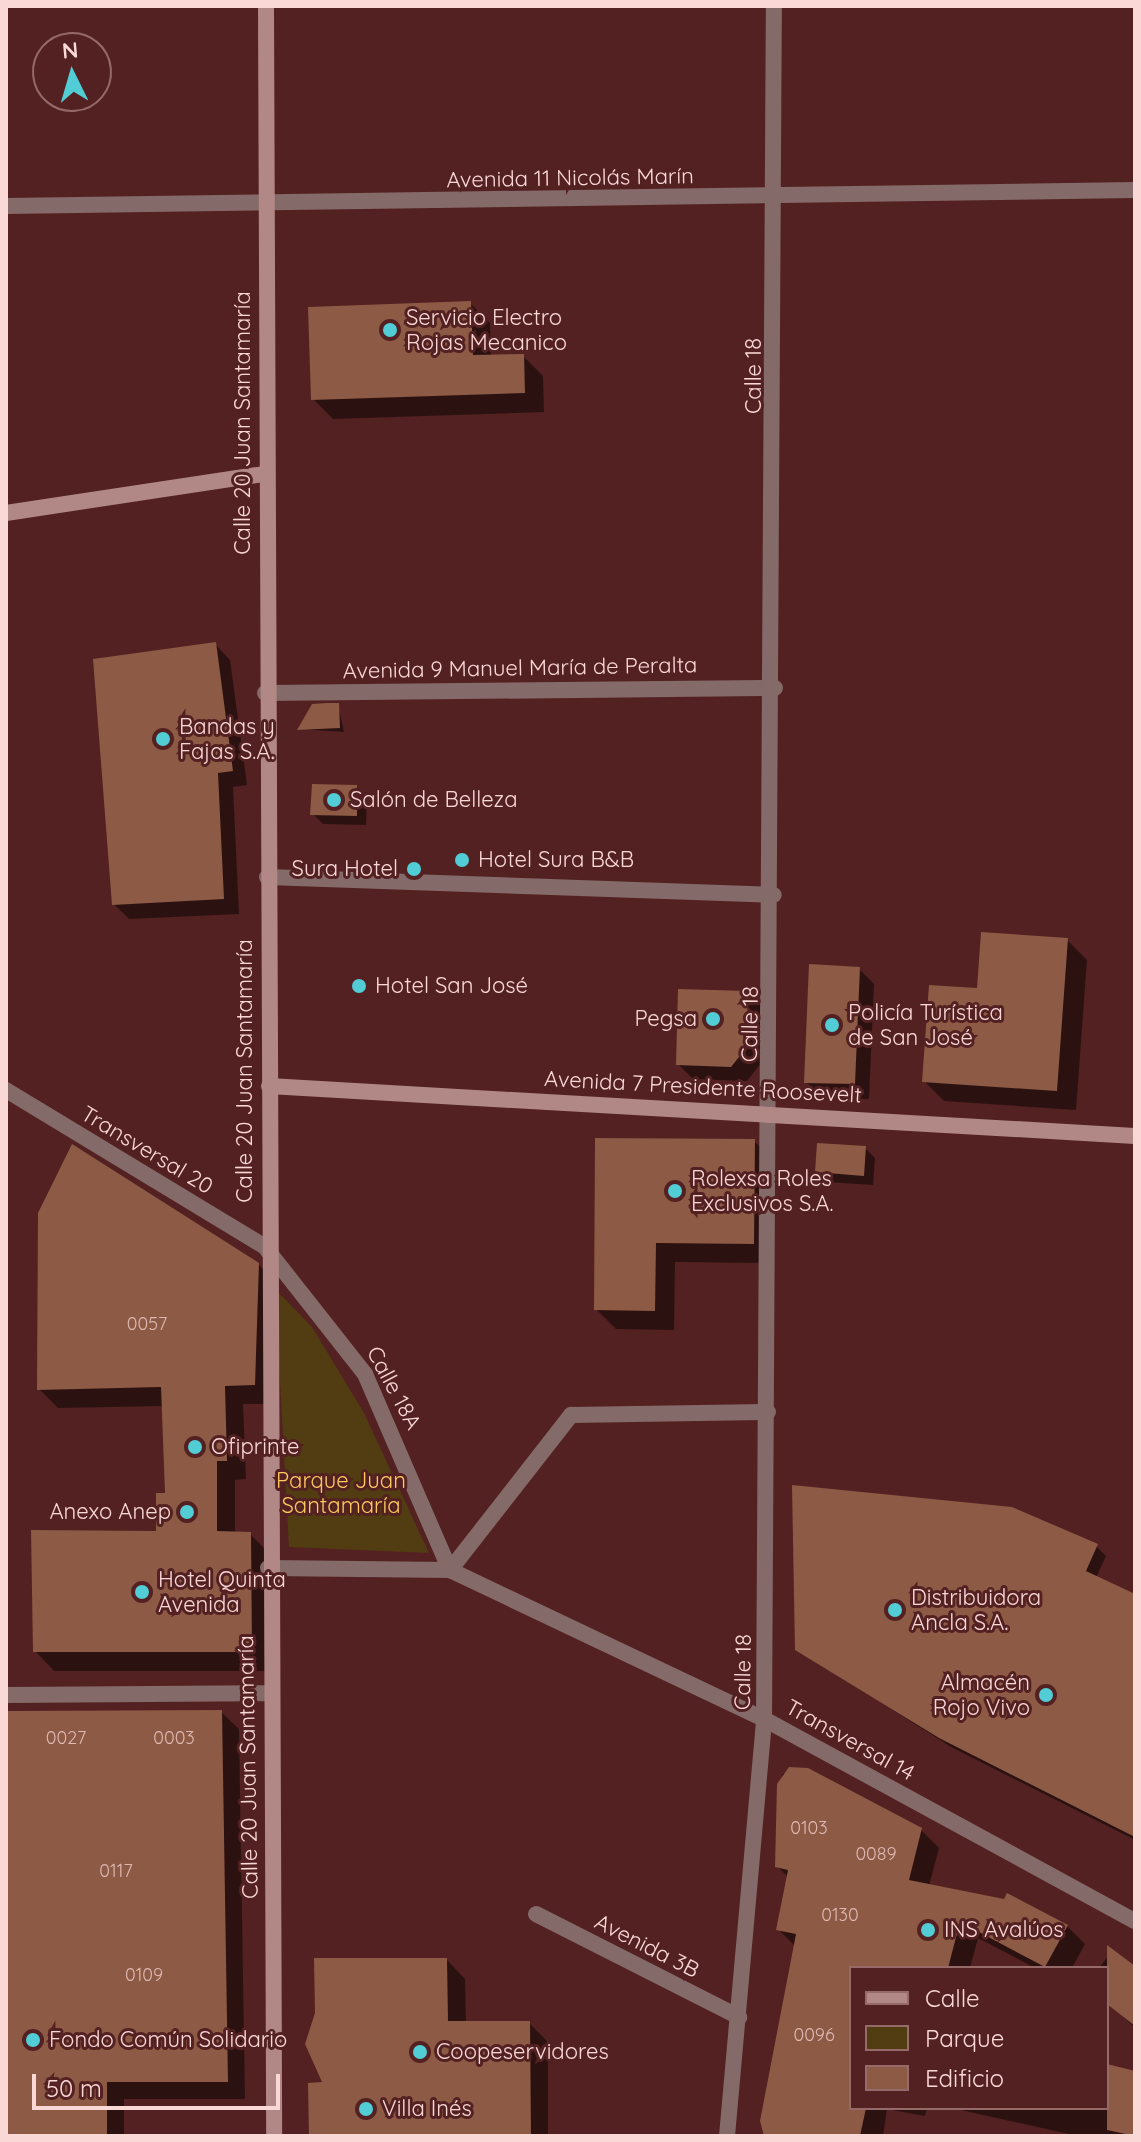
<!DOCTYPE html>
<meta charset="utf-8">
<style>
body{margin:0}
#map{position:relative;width:1141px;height:2142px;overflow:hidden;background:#532121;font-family:Quicksand,sans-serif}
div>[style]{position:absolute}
.green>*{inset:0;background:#513d11}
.shadow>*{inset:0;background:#0007}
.building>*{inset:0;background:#8d5a45}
.lane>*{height:16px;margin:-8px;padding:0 8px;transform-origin:8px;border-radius:8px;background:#846a68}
.street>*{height:16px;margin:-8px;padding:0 8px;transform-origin:8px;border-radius:8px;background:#846a68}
.secondary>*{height:16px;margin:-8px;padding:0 8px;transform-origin:8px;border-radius:8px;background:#b18886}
.dots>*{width:22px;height:22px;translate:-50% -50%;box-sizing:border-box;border:4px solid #532121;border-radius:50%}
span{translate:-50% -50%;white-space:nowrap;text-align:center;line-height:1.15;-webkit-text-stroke:6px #532121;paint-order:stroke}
.number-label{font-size:18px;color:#dfb8b2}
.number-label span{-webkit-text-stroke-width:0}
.street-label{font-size:22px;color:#fad8d6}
.poi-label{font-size:22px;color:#fad8d6}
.left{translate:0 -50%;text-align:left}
.right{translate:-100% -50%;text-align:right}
.park-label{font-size:22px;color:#fcc85f}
.frame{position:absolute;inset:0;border:8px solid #fad8d6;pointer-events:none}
.legend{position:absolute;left:849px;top:1966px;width:260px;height:144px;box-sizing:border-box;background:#532121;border:2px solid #966a69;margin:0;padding:10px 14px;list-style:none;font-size:24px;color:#fad8d6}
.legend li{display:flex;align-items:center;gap:16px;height:40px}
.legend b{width:40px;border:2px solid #966a69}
.north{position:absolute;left:32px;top:32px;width:80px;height:80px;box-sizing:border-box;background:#532121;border:2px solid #966a69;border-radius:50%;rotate:355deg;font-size:22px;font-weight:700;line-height:32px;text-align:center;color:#fad8d6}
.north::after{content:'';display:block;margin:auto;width:28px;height:36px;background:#52ccd5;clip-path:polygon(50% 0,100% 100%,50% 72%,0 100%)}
.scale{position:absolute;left:32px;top:2074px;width:248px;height:36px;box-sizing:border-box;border:4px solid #fad8d6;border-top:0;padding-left:10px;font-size:24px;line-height:28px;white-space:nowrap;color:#fad8d6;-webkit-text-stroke:6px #532121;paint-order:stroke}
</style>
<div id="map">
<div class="green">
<div style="clip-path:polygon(275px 1289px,312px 1327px,364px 1413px,429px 1553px,289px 1547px)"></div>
</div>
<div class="shadow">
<div style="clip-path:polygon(470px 303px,490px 323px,491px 357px,523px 356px,543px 376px,544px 412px,333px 419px,313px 399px)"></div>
<div style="clip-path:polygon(215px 644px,230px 660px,247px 785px,233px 787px,239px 914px,129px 919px,114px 904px)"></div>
<div style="clip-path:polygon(338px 705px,344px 732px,300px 729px)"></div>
<div style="clip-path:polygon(357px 787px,367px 797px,366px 825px,323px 824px,313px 814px)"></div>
<div style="clip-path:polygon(1067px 940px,1087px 960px,1076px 1110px,944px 1101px,924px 1081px,979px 990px)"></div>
<div style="clip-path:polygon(859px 969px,874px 984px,869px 1099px,822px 1097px,806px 1082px)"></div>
<div style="clip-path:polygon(748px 993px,763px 1008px,762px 1062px,747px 1081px,693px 1079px,678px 1064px)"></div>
<div style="clip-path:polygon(597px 1140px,754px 1141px,774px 1161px,773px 1263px,675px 1262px,674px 1330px,616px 1329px,596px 1309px)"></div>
<div style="clip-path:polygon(865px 1148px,875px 1158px,873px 1185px,827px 1182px,817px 1172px)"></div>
<div style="clip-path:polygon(258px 1264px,278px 1284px,273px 1404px,243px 1404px,246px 1479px,235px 1480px,235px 1534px,250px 1534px,269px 1553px,270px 1671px,54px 1671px,35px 1651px,158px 1533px,167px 1495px,164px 1406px,58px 1408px,39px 1389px)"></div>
<div style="clip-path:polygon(1096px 1546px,1106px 1556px,1096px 1578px,1135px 1596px,1135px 1840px,951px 1747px,797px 1649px)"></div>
<div style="clip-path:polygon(221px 1712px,239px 1729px,245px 2099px,124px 2099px,124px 2136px,6px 2136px,6px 1713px)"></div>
<div style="clip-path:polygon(800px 1768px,921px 1830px,939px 1848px,929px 1886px,1067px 1926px,1085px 1944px,1072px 1968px,1035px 1968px,978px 1938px,970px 1968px,851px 1968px,851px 2108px,927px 2108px,925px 2116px,887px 2109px,883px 2136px,769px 2136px,796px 1947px,778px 1929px,789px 1878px,777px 1866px,779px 1784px,783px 1774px)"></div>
<div style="clip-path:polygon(1112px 1951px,1135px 1970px,1135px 2028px,1110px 2004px,1107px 1968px,1099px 1968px)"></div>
<div style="clip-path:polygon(447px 1960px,465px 1979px,466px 2023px,529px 2023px,548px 2042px,548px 2136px,311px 2136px,324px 2084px)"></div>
<div style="clip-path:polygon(1107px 2066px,1135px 2073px,1135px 2136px,1078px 2136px,952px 2108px,1107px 2108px)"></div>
</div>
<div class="building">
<div style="clip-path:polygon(471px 301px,473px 355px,524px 354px,525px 393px,311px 400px,308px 307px)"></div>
<div style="clip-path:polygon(216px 642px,233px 771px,218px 773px,224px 899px,112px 905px,93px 659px)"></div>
<div style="clip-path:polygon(327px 703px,339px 703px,340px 728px,297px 730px,312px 704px)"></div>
<div style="clip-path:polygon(312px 784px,357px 785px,357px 816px,310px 815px)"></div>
<div style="clip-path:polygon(981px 932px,1068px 938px,1057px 1091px,922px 1082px,929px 985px,977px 988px)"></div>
<div style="clip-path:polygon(809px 964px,860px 967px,855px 1084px,804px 1083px)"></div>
<div style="clip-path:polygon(678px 989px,748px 991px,747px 1047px,731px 1067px,676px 1065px)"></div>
<div style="clip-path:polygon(595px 1138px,755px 1139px,754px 1244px,656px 1243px,655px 1311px,594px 1310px)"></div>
<div style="clip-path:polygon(817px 1143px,866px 1146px,864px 1176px,815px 1172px)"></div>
<div style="clip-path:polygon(72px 1144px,259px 1263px,255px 1385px,225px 1386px,227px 1461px,217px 1461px,217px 1531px,251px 1532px,252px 1652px,33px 1652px,31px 1530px,156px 1531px,156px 1493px,165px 1493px,161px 1387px,37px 1390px,38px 1213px)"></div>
<div style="clip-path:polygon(792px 1485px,1012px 1507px,1098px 1544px,1086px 1571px,1135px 1594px,1135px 1837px,939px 1738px,795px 1650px)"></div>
<div style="clip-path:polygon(222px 1710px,228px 2082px,107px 2082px,107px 2136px,6px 2136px,6px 1711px)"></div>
<div style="clip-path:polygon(789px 1767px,808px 1768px,922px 1828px,909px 1880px,1004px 1899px,1007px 1893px,1068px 1925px,1045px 1967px,960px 1922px,948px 1968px,851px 1968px,851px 2108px,866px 2108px,860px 2136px,764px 2136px,760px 2121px,796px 1934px,776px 1930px,788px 1870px,775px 1867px,777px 1784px)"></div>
<div style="clip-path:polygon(1107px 1945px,1135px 1966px,1135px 2026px,1107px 2004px)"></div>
<div style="clip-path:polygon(314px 1958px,447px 1958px,448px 2021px,530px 2021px,531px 2136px,309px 2136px,308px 2083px,322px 2082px,305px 2044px,315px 2013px)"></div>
<div style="clip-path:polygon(1107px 2064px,1135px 2071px,1135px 2136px,1107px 2130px)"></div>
</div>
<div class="lane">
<div style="left:450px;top:1570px;width:197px;rotate:-52deg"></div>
<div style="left:571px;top:1415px;width:197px;rotate:-0.9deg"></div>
</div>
<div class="street">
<div style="left:6px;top:206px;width:1129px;rotate:-0.81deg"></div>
<div style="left:265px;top:693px;width:510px;rotate:-0.56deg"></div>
<div style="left:267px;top:877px;width:507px;rotate:2.03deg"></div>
<div style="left:6px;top:1090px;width:303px;rotate:31.2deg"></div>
<div style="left:265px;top:1247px;width:162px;rotate:51.8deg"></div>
<div style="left:365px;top:1374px;width:214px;rotate:66.6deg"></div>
<div style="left:268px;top:1568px;width:182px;rotate:0.6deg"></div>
<div style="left:450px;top:1570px;width:348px;rotate:25.4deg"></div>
<div style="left:764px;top:1719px;width:422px;rotate:28.6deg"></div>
<div style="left:6px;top:1695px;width:263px;rotate:-0.4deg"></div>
<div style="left:536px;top:1914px;width:228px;rotate:26.9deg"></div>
<div style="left:727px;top:2136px;width:419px;rotate:-84.9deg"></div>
<div style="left:764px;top:1719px;width:1713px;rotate:-89.67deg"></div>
</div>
<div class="secondary">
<div style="left:266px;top:6px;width:2130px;rotate:89.78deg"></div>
<div style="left:6px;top:513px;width:260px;rotate:-8.6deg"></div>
<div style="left:269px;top:1086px;width:867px;rotate:3.3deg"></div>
</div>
<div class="dots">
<div style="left:390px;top:330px;background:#52ccd5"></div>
<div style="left:163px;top:739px;background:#52ccd5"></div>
<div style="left:334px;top:800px;background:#52ccd5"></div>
<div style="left:462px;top:860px;background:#52ccd5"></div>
<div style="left:414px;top:869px;background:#52ccd5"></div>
<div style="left:359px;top:986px;background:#52ccd5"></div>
<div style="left:713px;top:1019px;background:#52ccd5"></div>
<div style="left:832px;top:1025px;background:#52ccd5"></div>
<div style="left:675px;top:1191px;background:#52ccd5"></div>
<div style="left:195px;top:1447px;background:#52ccd5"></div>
<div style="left:187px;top:1512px;background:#52ccd5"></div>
<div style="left:142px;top:1592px;background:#52ccd5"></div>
<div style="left:895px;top:1610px;background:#52ccd5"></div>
<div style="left:1046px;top:1695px;background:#52ccd5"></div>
<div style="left:928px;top:1930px;background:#52ccd5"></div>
<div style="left:33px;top:2040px;background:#52ccd5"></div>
<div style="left:420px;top:2052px;background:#52ccd5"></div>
<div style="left:366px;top:2109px;background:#52ccd5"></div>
</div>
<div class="number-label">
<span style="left:147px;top:1324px">0057</span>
<span style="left:66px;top:1738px">0027</span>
<span style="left:174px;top:1738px">0003</span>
<span style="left:809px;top:1828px">0103</span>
<span style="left:876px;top:1854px">0089</span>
<span style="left:116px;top:1871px">0117</span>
<span style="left:840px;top:1915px">0130</span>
<span style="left:144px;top:1975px">0109</span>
<span style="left:814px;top:2035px">0096</span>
</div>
<div class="street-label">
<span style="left:570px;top:178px;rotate:-1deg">Avenida 11 Nicolás Marín</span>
<span style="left:754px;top:376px;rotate:-90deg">Calle 18</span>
<span style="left:243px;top:423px;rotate:-90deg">Calle 20 Juan Santamaría</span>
<span style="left:520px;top:668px;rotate:-1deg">Avenida 9 Manuel María de Peralta</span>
<span style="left:750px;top:1024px;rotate:-89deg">Calle 18</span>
<span style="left:245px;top:1071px;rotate:-90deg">Calle 20 Juan Santamaría</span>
<span style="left:703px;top:1087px;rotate:3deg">Avenida 7 Presidente Roosevelt</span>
<span style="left:147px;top:1150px;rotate:31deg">Transversal 20</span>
<span style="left:394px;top:1388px;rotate:62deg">Calle 18A</span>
<span style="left:743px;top:1672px;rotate:-89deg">Calle 18</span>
<span style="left:850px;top:1740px;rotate:29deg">Transversal 14</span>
<span style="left:248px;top:1767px;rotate:-91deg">Calle 20 Juan Santamaría</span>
<span style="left:647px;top:1946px;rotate:27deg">Avenida 3B</span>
</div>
<div class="poi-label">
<span class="left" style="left:406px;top:330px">Servicio Electro<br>Rojas Mecanico</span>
<span class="left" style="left:179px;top:739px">Bandas y<br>Fajas S.A.</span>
<span class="left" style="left:350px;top:800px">Salón de Belleza</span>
<span class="left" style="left:478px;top:860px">Hotel Sura B&amp;B</span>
<span class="right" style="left:398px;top:869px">Sura Hotel</span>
<span class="left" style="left:375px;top:986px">Hotel San José</span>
<span class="left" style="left:848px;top:1025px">Policía Turística<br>de San José</span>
<span class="right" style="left:697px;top:1019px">Pegsa</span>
<span class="left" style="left:691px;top:1191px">Rolexsa Roles<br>Exclusivos S.A.</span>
<span class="left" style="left:211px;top:1447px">Ofiprinte</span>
<span class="right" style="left:171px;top:1512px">Anexo Anep</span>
<span class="left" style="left:158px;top:1592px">Hotel Quinta<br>Avenida</span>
<span class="left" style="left:911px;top:1610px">Distribuidora<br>Ancla S.A.</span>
<span class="right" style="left:1030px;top:1695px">Almacén<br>Rojo Vivo</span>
<span class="left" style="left:944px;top:1930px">INS Avalúos</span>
<span class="left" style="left:49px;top:2040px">Fondo Común Solidario</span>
<span class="left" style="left:436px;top:2052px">Coopeservidores</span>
<span class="left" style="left:382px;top:2109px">Villa Inés</span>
</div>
<div class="park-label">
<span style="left:341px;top:1493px">Parque Juan<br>Santamaría</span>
</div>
<div class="frame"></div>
<ul class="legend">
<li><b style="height:10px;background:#b18886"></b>Calle</li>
<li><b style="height:22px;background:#513d11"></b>Parque</li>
<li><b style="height:22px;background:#8d5a45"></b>Edificio</li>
</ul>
<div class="north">N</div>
<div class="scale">50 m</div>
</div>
